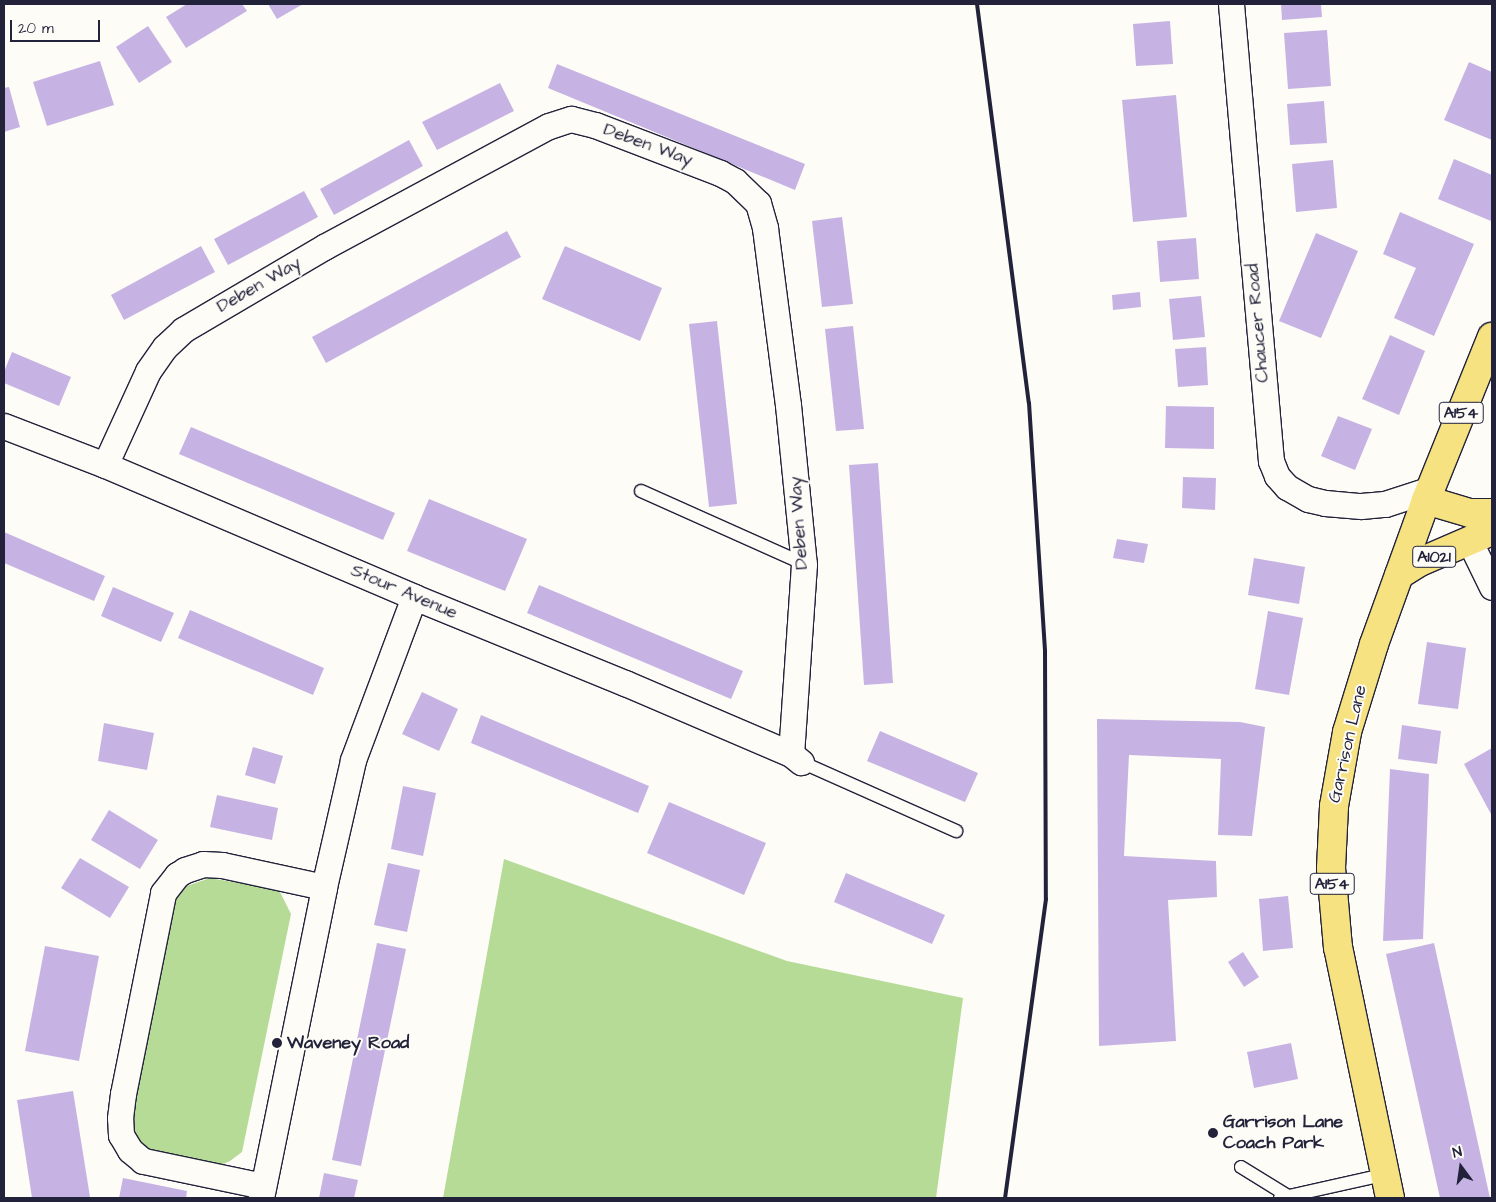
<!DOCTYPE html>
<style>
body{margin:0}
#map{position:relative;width:1496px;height:1202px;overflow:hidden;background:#fdfcf7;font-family:"Architects Daughter",sans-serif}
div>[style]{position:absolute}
.green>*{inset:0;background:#b5db97}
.building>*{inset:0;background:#c7b3e3}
.roads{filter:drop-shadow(1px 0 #22223b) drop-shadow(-1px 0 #22223b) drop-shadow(0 1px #22223b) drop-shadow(0 -1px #22223b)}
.service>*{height:12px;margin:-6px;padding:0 6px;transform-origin:6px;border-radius:6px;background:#fdfcf7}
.minor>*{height:25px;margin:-12.5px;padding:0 12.5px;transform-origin:12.5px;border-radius:12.5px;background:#fdfcf7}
.primary>*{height:28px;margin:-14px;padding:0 14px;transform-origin:14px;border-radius:14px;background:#f7e281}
.rail>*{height:4px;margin:-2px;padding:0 2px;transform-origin:2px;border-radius:2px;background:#22223b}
.dots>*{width:14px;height:14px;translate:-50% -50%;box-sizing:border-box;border:2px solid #fdfcf7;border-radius:50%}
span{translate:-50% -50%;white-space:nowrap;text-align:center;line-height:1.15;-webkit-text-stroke:4px #fdfcf7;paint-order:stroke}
.shield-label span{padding:1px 4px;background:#fdfcf7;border:1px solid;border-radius:4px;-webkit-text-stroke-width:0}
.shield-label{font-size:16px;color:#22223b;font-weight:700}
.street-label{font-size:18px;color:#22223b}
.poi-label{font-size:18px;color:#22223b;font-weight:700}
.left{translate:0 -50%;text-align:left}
.frame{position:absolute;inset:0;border:5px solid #22223b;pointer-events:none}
.north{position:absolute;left:1436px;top:1142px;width:50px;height:50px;-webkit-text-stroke:4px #fdfcf7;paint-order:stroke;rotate:346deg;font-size:14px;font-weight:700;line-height:20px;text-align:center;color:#22223b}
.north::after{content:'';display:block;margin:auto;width:18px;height:22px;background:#22223b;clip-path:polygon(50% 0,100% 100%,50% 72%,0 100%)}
.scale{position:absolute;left:10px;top:20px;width:90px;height:22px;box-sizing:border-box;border:2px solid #22223b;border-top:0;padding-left:6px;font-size:15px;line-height:18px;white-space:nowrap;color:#22223b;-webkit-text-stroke:4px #fdfcf7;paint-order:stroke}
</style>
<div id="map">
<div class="green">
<div style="clip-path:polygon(504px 859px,787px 961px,963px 998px,936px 1198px,443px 1198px)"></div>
<div style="clip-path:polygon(210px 878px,279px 890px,291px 914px,242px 1152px,230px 1161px,216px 1167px,150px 1151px,139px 1140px,129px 1120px,171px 909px,184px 887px)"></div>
</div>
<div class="building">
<div style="clip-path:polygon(187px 4px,242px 4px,247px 11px,186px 48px,166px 17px)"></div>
<div style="clip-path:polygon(268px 4px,303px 4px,277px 19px)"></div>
<div style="clip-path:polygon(1281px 4px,1321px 4px,1322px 17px,1282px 20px)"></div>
<div style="clip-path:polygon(1170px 21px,1173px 64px,1136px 66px,1133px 24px)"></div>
<div style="clip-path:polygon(148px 26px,172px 62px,139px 83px,116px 47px)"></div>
<div style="clip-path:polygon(1327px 30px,1331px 86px,1288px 89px,1284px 33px)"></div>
<div style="clip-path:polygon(100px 61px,114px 105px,47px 126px,33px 82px)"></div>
<div style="clip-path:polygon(1469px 62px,1492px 72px,1492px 140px,1444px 120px)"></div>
<div style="clip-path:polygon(557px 64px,805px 164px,795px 190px,548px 88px)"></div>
<div style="clip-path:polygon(500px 83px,514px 111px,437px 150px,422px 122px)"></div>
<div style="clip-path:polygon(9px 87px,20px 127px,4px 132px,4px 88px)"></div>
<div style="clip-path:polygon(1176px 95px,1187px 217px,1133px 222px,1122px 100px)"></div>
<div style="clip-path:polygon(1324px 101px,1327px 143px,1290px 145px,1287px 104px)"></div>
<div style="clip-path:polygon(409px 140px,423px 166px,334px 215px,320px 189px)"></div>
<div style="clip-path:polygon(1454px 159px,1492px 175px,1491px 221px,1438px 199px)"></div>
<div style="clip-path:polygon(1333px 160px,1337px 208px,1296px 212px,1292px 164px)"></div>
<div style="clip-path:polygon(304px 191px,318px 217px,228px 265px,214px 239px)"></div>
<div style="clip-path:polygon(1400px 212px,1474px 244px,1434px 336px,1394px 318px,1416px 268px,1383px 254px)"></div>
<div style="clip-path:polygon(842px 217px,853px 304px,822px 307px,812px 221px)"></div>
<div style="clip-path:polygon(507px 231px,521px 257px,326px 363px,312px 337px)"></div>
<div style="clip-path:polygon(1316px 233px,1358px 251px,1321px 338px,1279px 321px)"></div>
<div style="clip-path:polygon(1196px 238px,1199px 279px,1160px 282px,1157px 241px)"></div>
<div style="clip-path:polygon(201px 246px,215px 272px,124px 320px,111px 295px)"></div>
<div style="clip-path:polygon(565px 246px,662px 288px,640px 341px,542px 299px)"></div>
<div style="clip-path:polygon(1140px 292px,1141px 307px,1113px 310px,1112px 295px)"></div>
<div style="clip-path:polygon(1201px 296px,1205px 337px,1173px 340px,1169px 299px)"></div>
<div style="clip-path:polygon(717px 321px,737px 504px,709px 507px,689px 324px)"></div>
<div style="clip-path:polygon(853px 326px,864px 429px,836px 431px,825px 329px)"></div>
<div style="clip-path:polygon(1390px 335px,1425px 351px,1399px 415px,1362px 399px)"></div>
<div style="clip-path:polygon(1206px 347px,1208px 385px,1178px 387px,1175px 349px)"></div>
<div style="clip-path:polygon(12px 352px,71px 377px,59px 406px,4px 383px,4px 372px)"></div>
<div style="clip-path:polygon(1166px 406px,1214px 407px,1214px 449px,1165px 448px)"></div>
<div style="clip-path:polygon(1338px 416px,1372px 429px,1355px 470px,1321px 456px)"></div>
<div style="clip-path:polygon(191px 427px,395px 513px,383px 540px,179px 454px)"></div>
<div style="clip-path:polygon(878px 463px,893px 683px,864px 685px,849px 465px)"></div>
<div style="clip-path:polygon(1183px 477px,1216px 478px,1215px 510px,1182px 508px)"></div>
<div style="clip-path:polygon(429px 499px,527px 539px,505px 591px,407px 551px)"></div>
<div style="clip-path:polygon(4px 532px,105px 576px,94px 601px,4px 563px)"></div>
<div style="clip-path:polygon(1117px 539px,1148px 544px,1144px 563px,1113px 558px)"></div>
<div style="clip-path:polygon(1254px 558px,1305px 567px,1299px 604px,1248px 595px)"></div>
<div style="clip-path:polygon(539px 585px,743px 671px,731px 699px,527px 613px)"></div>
<div style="clip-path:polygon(113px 587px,174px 613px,161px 642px,101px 616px)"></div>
<div style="clip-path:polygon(190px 610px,324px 668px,313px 695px,178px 638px)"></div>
<div style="clip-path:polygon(1268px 611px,1303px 618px,1289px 695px,1255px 689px)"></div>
<div style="clip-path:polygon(1427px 642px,1466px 648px,1458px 709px,1418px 704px)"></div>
<div style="clip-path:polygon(422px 692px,458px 709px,439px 751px,402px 734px)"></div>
<div style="clip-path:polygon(481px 715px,649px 786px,638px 813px,471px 743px)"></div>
<div style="clip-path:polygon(1097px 719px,1240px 722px,1265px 727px,1252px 836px,1218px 835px,1221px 759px,1129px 755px,1124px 856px,1216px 861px,1217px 897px,1168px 900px,1176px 1041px,1099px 1046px)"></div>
<div style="clip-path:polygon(104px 723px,154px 733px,147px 770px,98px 761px)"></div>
<div style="clip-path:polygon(1402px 725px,1441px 731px,1437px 764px,1398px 759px)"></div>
<div style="clip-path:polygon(880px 731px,978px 773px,965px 802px,867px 761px)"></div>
<div style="clip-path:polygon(253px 747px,283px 756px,275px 784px,245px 775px)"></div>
<div style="clip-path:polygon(1492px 748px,1492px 816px,1464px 764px)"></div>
<div style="clip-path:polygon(1390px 769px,1429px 774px,1423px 939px,1383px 941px)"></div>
<div style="clip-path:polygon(403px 786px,436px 793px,423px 856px,391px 849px)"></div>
<div style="clip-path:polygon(217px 795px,278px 808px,272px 840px,210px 827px)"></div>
<div style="clip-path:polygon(669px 802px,766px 843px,744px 895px,647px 853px)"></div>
<div style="clip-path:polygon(109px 810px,158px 840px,140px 869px,91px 840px)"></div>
<div style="clip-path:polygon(80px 858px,129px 887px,110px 918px,61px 888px)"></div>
<div style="clip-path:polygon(388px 863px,420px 870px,407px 932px,374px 925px)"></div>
<div style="clip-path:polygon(846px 873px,945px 915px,932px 944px,834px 902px)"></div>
<div style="clip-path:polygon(1288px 896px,1293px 948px,1263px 951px,1259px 899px)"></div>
<div style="clip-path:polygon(377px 943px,406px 949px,361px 1166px,332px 1160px)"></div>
<div style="clip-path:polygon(1434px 943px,1490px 1198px,1440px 1198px,1386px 954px)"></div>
<div style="clip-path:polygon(45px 946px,99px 956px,79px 1061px,25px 1051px)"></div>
<div style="clip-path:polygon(1243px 952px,1259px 977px,1244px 987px,1228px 962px)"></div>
<div style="clip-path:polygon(1291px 1043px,1298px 1079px,1254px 1088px,1247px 1052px)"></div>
<div style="clip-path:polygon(73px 1091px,90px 1197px,32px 1198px,17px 1100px)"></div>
<div style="clip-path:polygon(324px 1173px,358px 1180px,354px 1198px,319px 1198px)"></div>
<div style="clip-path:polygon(123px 1178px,187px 1191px,186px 1198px,119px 1198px)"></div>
</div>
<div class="roads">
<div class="service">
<div style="left:641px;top:491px;width:179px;rotate:24.1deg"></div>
<div style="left:801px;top:762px;width:170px;rotate:24deg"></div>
<div style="left:1241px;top:1167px;width:55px;rotate:31.7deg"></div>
<div style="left:1280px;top:1198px;width:106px;rotate:-12.6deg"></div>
</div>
<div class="minor">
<div style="left:1231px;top:4px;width:459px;rotate:85deg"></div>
<div style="left:1271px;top:461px;width:16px;rotate:68deg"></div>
<div style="left:1277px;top:476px;width:15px;rotate:48deg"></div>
<div style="left:1287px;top:487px;width:24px;rotate:30deg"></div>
<div style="left:1308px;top:499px;width:17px;rotate:13deg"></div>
<div style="left:1325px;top:503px;width:36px;rotate:5deg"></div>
<div style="left:1361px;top:506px;width:24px;rotate:-5deg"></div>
<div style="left:1385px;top:504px;width:48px;rotate:-18.1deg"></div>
<div style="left:4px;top:426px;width:108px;rotate:21.1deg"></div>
<div style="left:105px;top:465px;width:336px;rotate:23.1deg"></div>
<div style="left:414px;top:597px;width:228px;rotate:22.2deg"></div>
<div style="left:625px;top:683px;width:181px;rotate:23.2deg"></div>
<div style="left:791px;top:754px;width:13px;rotate:39deg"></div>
<div style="left:105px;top:465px;width:103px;rotate:-65.4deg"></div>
<div style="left:148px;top:371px;width:29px;rotate:-55deg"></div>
<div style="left:165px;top:347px;width:25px;rotate:-43deg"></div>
<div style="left:183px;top:330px;width:164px;rotate:-30.5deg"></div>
<div style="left:324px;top:247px;width:255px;rotate:-28.3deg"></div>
<div style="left:549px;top:126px;width:23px;rotate:-18deg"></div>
<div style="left:571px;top:119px;width:25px;rotate:14deg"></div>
<div style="left:595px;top:125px;width:134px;rotate:21deg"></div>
<div style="left:720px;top:173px;width:17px;rotate:28deg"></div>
<div style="left:735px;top:181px;width:32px;rotate:44deg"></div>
<div style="left:758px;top:203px;width:26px;rotate:74deg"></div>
<div style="left:765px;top:228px;width:178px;rotate:82.6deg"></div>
<div style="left:788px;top:405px;width:160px;rotate:84.3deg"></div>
<div style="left:804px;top:564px;width:190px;rotate:93.9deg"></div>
<div style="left:1470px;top:542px;width:50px;rotate:63.9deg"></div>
<div style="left:263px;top:1186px;width:123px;rotate:-168.2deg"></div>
<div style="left:143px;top:1161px;width:17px;rotate:-140deg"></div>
<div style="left:130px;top:1150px;width:17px;rotate:-121deg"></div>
<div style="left:121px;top:1135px;width:17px;rotate:-93deg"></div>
<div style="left:120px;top:1118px;width:24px;rotate:-83deg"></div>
<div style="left:123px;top:1094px;width:205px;rotate:-78.7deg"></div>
<div style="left:163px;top:893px;width:23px;rotate:-52deg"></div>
<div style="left:177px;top:875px;width:9px;rotate:-32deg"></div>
<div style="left:185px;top:870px;width:19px;rotate:-18deg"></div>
<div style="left:203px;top:864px;width:19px;rotate:3deg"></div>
<div style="left:222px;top:865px;width:104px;rotate:12.2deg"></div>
<div style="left:261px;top:1198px;width:317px;rotate:-78.5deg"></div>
<div style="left:324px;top:887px;width:130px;rotate:-77.1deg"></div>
<div style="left:353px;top:760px;width:174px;rotate:-69.5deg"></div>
</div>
<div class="primary">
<div style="left:1426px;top:500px;width:46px;rotate:16.5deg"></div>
<div style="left:1470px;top:513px;width:22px"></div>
<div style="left:1399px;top:575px;width:25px;rotate:-32deg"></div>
<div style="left:1420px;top:562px;width:78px;rotate:-23.3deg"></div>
<div style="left:1390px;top:1198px;width:255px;rotate:-101.7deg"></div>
<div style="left:1338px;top:948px;width:80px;rotate:-95deg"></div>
<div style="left:1331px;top:868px;width:62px;rotate:-87.2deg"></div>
<div style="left:1334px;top:806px;width:75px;rotate:-80deg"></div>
<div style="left:1347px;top:732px;width:92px;rotate:-72.9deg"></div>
<div style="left:1374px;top:644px;width:153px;rotate:-70.1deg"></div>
<div style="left:1426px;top:500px;width:176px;rotate:-68deg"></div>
</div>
</div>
<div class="rail">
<div style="left:977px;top:4px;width:402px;rotate:82.6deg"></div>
<div style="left:1029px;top:403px;width:249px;rotate:86.3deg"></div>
<div style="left:1045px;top:651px;width:248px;rotate:89.8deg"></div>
<div style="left:1046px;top:899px;width:302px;rotate:97.8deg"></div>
</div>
<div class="dots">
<div style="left:277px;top:1043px;background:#22223b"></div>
<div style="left:1213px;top:1133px;background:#22223b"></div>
</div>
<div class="shield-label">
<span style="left:1461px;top:413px">A154</span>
<span style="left:1434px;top:557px">A1021</span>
<span style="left:1332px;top:884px">A154</span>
</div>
<div class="street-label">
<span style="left:648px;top:145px;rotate:20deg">Deben Way</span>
<span style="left:259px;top:285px;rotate:-30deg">Deben Way</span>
<span style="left:1258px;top:323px;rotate:-95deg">Chaucer Road</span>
<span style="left:799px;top:523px;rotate:-94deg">Deben Way</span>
<span style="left:404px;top:592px;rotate:23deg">Stour Avenue</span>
<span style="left:1348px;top:744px;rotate:-77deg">Garrison Lane</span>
</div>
<div class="poi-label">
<span class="left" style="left:287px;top:1043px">Waveney Road</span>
<span class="left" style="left:1223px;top:1133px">Garrison Lane<br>Coach Park</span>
</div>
<div class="frame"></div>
<div class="north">N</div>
<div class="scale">20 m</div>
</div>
